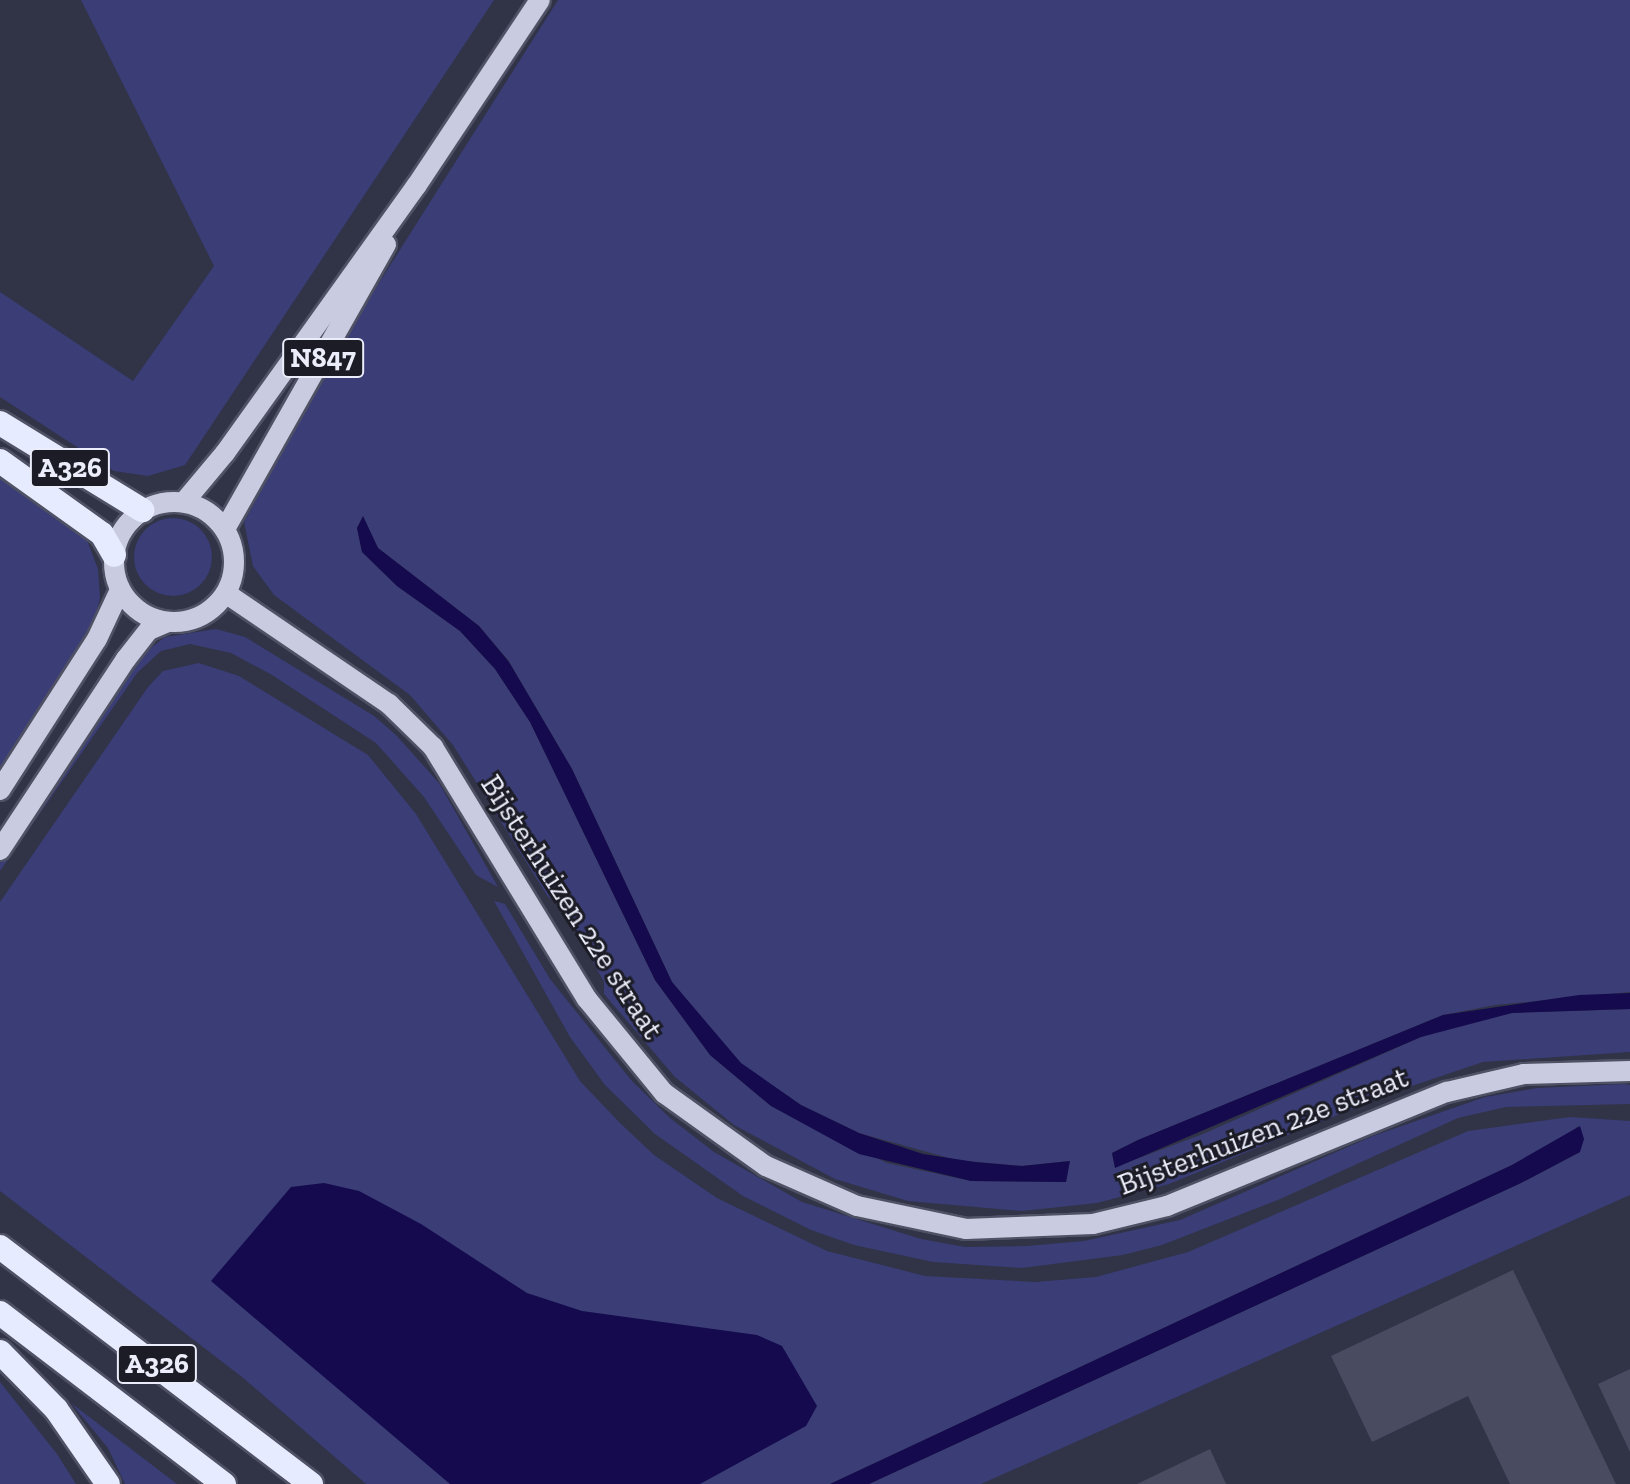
<!DOCTYPE html>
<style>
body{margin:0}
#map{position:relative;width:1630px;height:1484px;overflow:hidden;background:#313347;font-family:"Zilla Slab",serif}
div>[style]{position:absolute}
.green>*{inset:0;background:#3a3d76}
.round{border-radius:50%}
.water>*{inset:0;background:#140a4d}
.building>*{inset:0;background:#494c61}
.roads{filter:drop-shadow(2px 0 #4f5164) drop-shadow(-2px 0 #4f5164) drop-shadow(0 2px #4f5164) drop-shadow(0 -2px #4f5164)}
.major>*{height:20px;margin:-10px;padding:0 10px;transform-origin:10px;border-radius:10px;background:#c9cce1}
.major>.ring{margin:-10px;padding:0;box-sizing:content-box;background:none;border:20px solid #c9cce1;border-radius:50%}
.highway>*{height:24px;margin:-12px;padding:0 12px;transform-origin:12px;border-radius:12px;background:#e7ebff}
span{translate:-50% -50%;white-space:nowrap;text-align:center;line-height:1.15;-webkit-text-stroke:6px #1b1c25;paint-order:stroke}
.shield-label span{padding:2px 6px;background:#1b1c25;border:2px solid;border-radius:6px;-webkit-text-stroke-width:0}
.shield-label{font-size:28px;color:#ebedfa;font-weight:700}
.street-label{font-size:30px;color:#ebedfa}
</style>
<div id="map">
<div class="green">
<div style="clip-path:polygon(81px 0,494px 0,185px 465px,148px 476px,114px 471px,0 397px,0 292px,133px 381px,214px 266px)"></div>
<div style="clip-path:polygon(evenodd,558px 0,1630px 0,1630px 992px,1495px 1005px,1443px 1015px,1138px 1140px,1112px 1153px,1115px 1167px,1203px 1134px,1421px 1037px,1472px 1020px,1512px 1013px,1630px 1009px,1630px 1052px,1483px 1062px,1391px 1093px,1169px 1184px,1097px 1203px,1022px 1211px,908px 1201px,835px 1179px,734px 1125px,675px 1077px,604px 994px,604px 982px,559px 902px,548px 897px,453px 745px,410px 695px,274px 595px,253px 566px,244px 522px,346px 335px,558px 0,363px 517px,378px 548px,479px 626px,508px 660px,572px 769px,672px 982px,741px 1064px,801px 1105px,859px 1133px,956px 1160px,1022px 1166px,1069px 1161px,1066px 1182px,971px 1181px,887px 1163px,771px 1106px,710px 1055px,655px 980px,530px 722px,495px 669px,460px 631px,397px 586px,362px 552px,357px 528px,363px 517px)"></div>
<div style="clip-path:polygon(0 477px,85px 535px,98px 569px,100px 598px,91px 635px,0 771px)"></div>
<div class="round" style="left:134px;top:518px;width:78px;height:78px"></div>
<div style="clip-path:polygon(216px 629px,245px 637px,374px 716px,396px 735px,439px 783px,498px 887px,476px 875px,424px 797px,376px 743px,272px 675px,231px 653px,190px 644px,161px 651px,137px 673px,0 871px,0 858px,136px 659px,165px 637px)"></div>
<div style="clip-path:polygon(199px 663px,239px 676px,368px 755px,416px 814px,580px 1081px,620px 1123px,654px 1155px,717px 1198px,827px 1251px,925px 1276px,1035px 1282px,1096px 1277px,1188px 1252px,1468px 1131px,1570px 1117px,1630px 1121px,1630px 1195px,981px 1484px,869px 1484px,1521px 1183px,1580px 1152px,1577px 1126px,1573px 1134px,1512px 1165px,830px 1484px,366px 1484px,242px 1377px,0 1191px,0 902px,148px 687px,163px 671px)"></div>
<div style="clip-path:polygon(494px 901px,505px 904px,550px 979px,631px 1080px,670px 1118px,714px 1152px,802px 1202px,921px 1239px,965px 1247px,1026px 1246px,1084px 1241px,1180px 1220px,1373px 1136px,1485px 1097px,1537px 1088px,1624px 1084px,1630px 1085px,1630px 1104px,1506px 1107px,1458px 1118px,1278px 1200px,1162px 1245px,1123px 1255px,1022px 1268px,933px 1262px,854px 1245px,811px 1230px,743px 1196px,655px 1134px,605px 1085px,570px 1037px)"></div>
<div style="clip-path:polygon(0 1382px,57px 1454px,76px 1484px,0 1484px)"></div>
<div style="clip-path:polygon(71px 1403px,177px 1484px,125px 1484px,108px 1448px)"></div>
</div>
<div class="water">
<div style="clip-path:polygon(363px 516px,378px 548px,479px 626px,509px 662px,572px 769px,672px 982px,741px 1063px,801px 1105px,859px 1133px,923px 1154px,975px 1162px,1022px 1166px,1070px 1161px,1066px 1182px,971px 1181px,859px 1154px,771px 1106px,710px 1055px,655px 980px,530px 722px,495px 669px,460px 631px,397px 586px,362px 552px,357px 528px)"></div>
<div style="clip-path:polygon(1630px 993px,1630px 1009px,1512px 1013px,1421px 1037px,1115px 1168px,1112px 1153px,1138px 1140px,1443px 1015px,1579px 995px)"></div>
<div style="clip-path:polygon(1580px 1126px,1584px 1139px,1580px 1152px,1521px 1183px,869px 1484px,830px 1484px,1512px 1165px)"></div>
<div style="clip-path:polygon(324px 1183px,359px 1191px,421px 1224px,527px 1293px,582px 1311px,757px 1335px,782px 1346px,817px 1406px,806px 1426px,700px 1484px,450px 1484px,211px 1281px,291px 1187px)"></div>
</div>
<div class="building">
<div style="clip-path:polygon(1513px 1270px,1616px 1484px,1510px 1484px,1468px 1396px,1372px 1442px,1331px 1356px)"></div>
<div style="clip-path:polygon(1630px 1369px,1630px 1452px,1598px 1384px)"></div>
<div style="clip-path:polygon(1210px 1449px,1226px 1484px,1137px 1484px)"></div>
</div>
<div class="roads">
<div class="major">
<div style="left:184px;top:502px;width:64px;rotate:-50.1deg"></div>
<div style="left:225px;top:453px;width:330px;rotate:-54.4deg"></div>
<div style="left:417px;top:185px;width:222px;rotate:-56.4deg"></div>
<div class="ring" style="left:114px;top:502px;width:100px;height:100px"></div>
<div style="left:225px;top:529px;width:327px;rotate:-60.5deg"></div>
<div style="left:227px;top:594px;width:196px;rotate:34.2deg"></div>
<div style="left:389px;top:704px;width:62px;rotate:44.3deg"></div>
<div style="left:433px;top:747px;width:295px;rotate:58.6deg"></div>
<div style="left:587px;top:999px;width:122px;rotate:50.7deg"></div>
<div style="left:664px;top:1093px;width:125px;rotate:35.6deg"></div>
<div style="left:766px;top:1166px;width:99px;rotate:23.7deg"></div>
<div style="left:857px;top:1206px;width:111px;rotate:11.9deg"></div>
<div style="left:966px;top:1229px;width:127px;rotate:-2.3deg"></div>
<div style="left:1093px;top:1224px;width:76px;rotate:-13.7deg"></div>
<div style="left:1167px;top:1206px;width:302px;rotate:-22.2deg"></div>
<div style="left:1447px;top:1092px;width:79px;rotate:-13.2deg"></div>
<div style="left:1524px;top:1074px;width:106px;rotate:-1.6deg"></div>
<div style="left:0;top:790px;width:179px;rotate:-57.3deg"></div>
<div style="left:97px;top:639px;width:54px;rotate:-64.9deg"></div>
<div style="left:0;top:850px;width:229px;rotate:-56.6deg"></div>
<div style="left:126px;top:659px;width:37px;rotate:-52deg"></div>
<div style="left:149px;top:630px;width:21px;rotate:-23deg"></div>
</div>
<div class="highway">
<div style="left:0;top:423px;width:167px;rotate:31.5deg"></div>
<div style="left:0;top:461px;width:125px;rotate:35.6deg"></div>
<div style="left:102px;top:534px;width:24px;rotate:60deg"></div>
<div style="left:0;top:1247px;width:391px;rotate:37.3deg"></div>
<div style="left:0;top:1313px;width:282px;rotate:37.4deg"></div>
<div style="left:0;top:1352px;width:80px;rotate:45.5deg"></div>
<div style="left:56px;top:1409px;width:91px;rotate:55.3deg"></div>
</div>
</div>
<div class="shield-label">
<span style="left:323px;top:358px">N847</span>
<span style="left:70px;top:468px">A326</span>
<span style="left:157px;top:1364px">A326</span>
</div>
<div class="street-label">
<span style="left:572px;top:907px;rotate:57deg">Bijsterhuizen 22e straat</span>
<span style="left:1263px;top:1131px;rotate:-21deg">Bijsterhuizen 22e straat</span>
</div>
</div>
